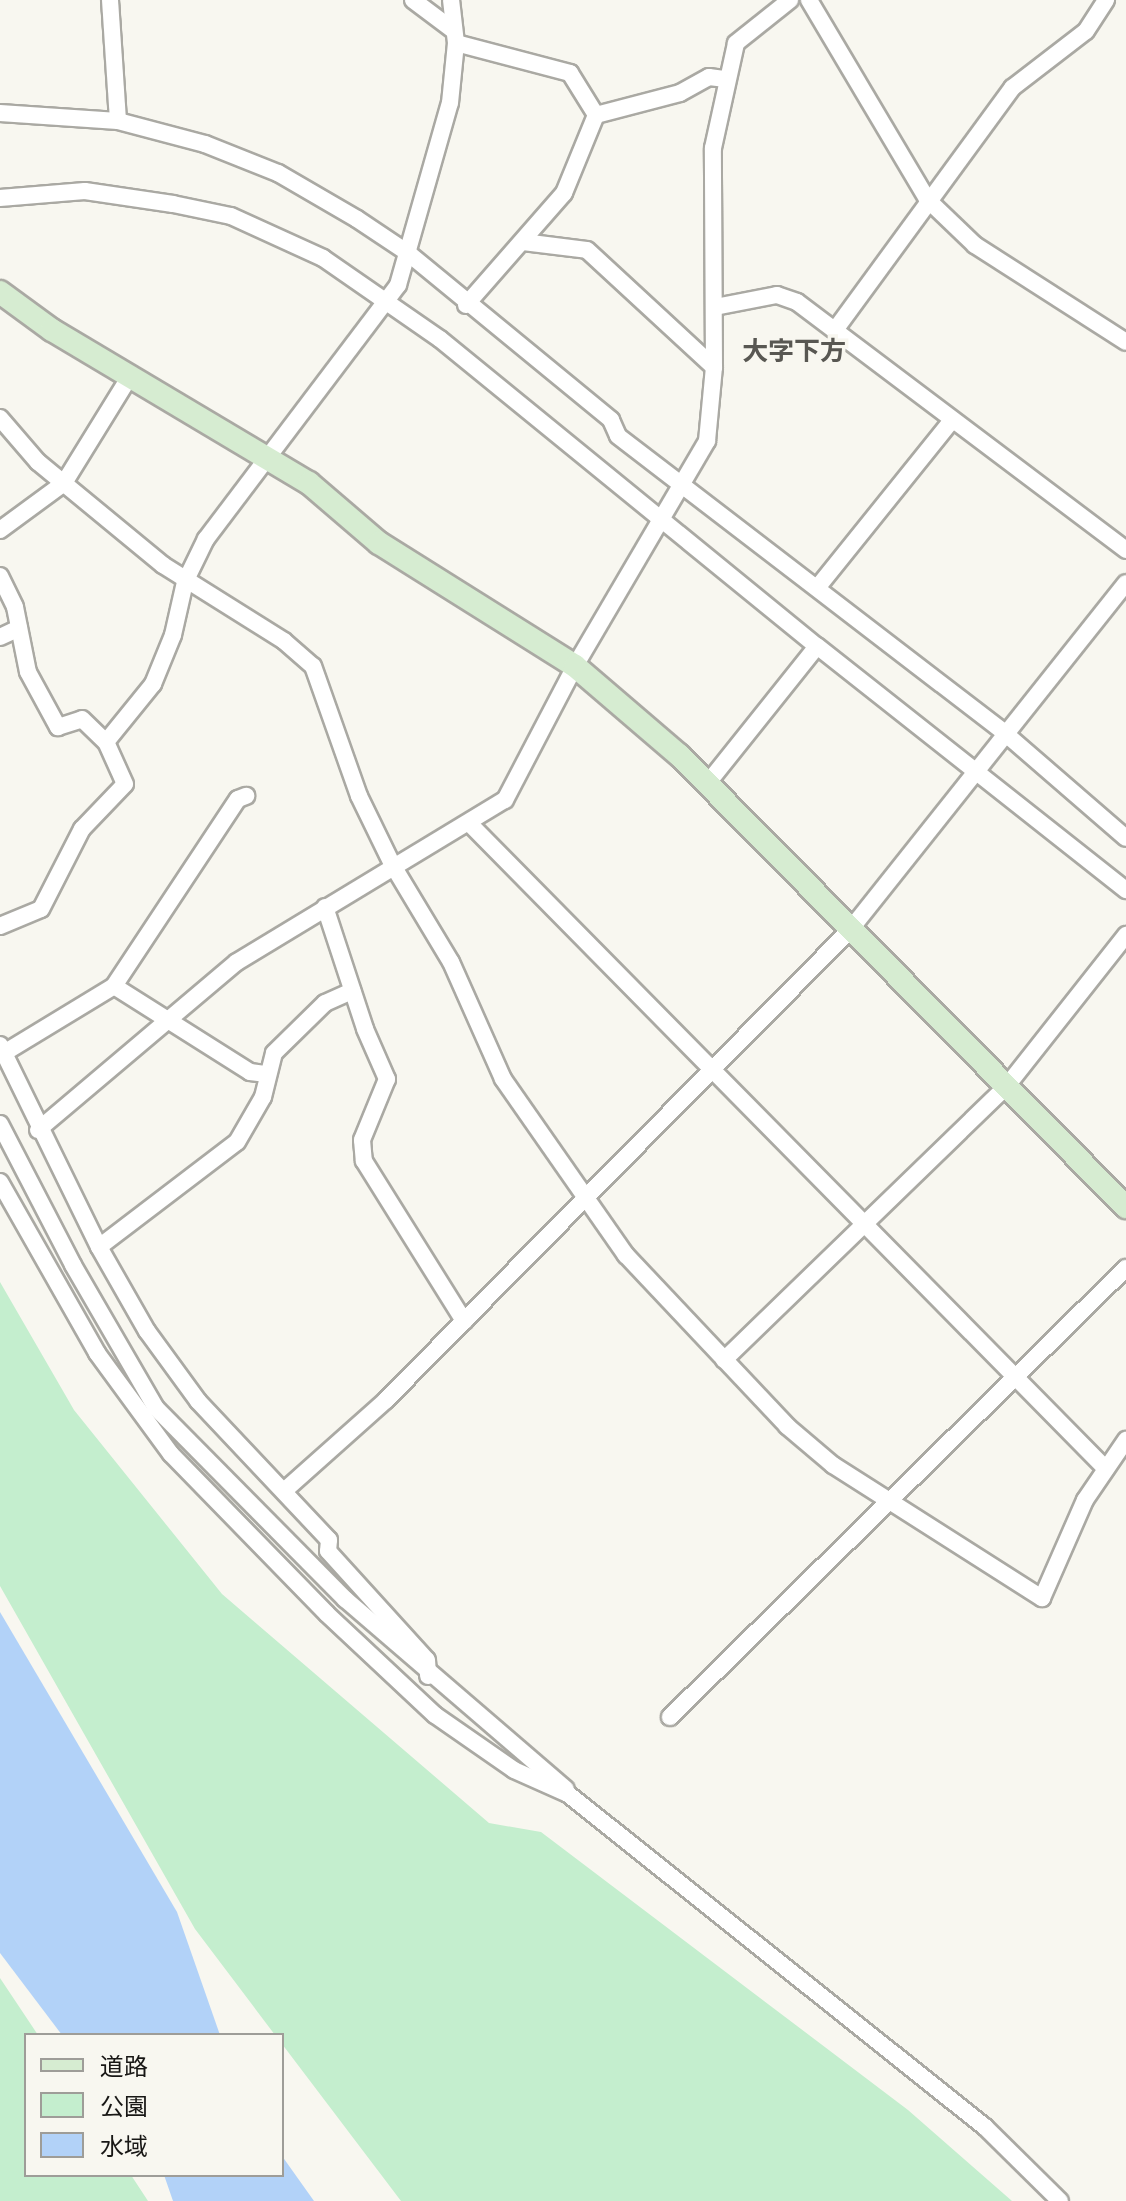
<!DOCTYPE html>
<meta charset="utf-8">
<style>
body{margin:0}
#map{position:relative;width:1126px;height:2201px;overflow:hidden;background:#f8f7f0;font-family:Overpass,"Noto Sans JP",sans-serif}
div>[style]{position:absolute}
.green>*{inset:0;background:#c4eece}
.water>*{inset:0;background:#b2d2f8}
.roads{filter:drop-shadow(2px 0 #aaa9a3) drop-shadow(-2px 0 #aaa9a3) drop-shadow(0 2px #aaa9a3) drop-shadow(0 -2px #aaa9a3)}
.street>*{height:16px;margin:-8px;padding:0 8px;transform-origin:8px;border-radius:8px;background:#fff}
.secondary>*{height:22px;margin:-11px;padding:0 11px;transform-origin:11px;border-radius:11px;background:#d6ecd1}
span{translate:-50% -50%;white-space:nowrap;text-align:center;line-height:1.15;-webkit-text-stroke:7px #f8f7f0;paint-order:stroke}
.quarter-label{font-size:26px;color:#585752;font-weight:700}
.legend{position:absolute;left:24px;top:2033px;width:260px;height:144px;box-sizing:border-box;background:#f8f7f0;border:2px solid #9e9d98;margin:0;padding:10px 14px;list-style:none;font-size:24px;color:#181715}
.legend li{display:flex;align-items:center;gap:16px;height:40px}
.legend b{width:40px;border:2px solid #9e9d98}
</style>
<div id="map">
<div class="green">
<div style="clip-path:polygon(0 1282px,74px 1410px,222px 1594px,489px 1823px,541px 1832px,908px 2110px,1012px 2201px,401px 2201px,282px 2044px,282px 2035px,275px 2035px,195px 1929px,0 1586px)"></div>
<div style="clip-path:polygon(0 1978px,38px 2035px,26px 2035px,26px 2175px,131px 2175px,148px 2201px,0 2201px)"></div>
</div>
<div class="water">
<div style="clip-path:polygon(0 1612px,177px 1912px,220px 2035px,62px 2035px,0 1953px)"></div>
<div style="clip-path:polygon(282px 2156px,314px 2201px,173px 2201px,164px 2175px,282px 2175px)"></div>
</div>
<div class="roads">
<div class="street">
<div style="left:110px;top:0;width:121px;rotate:86.2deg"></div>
<div style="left:413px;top:0;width:50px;rotate:36.9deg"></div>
<div style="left:809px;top:0;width:231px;rotate:59.3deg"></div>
<div style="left:927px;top:199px;width:66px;rotate:43.8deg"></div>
<div style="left:975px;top:245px;width:179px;rotate:32.7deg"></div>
<div style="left:456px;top:43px;width:118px;rotate:14.7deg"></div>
<div style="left:570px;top:73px;width:49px;rotate:58.2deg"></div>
<div style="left:0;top:113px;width:118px;rotate:3.9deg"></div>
<div style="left:118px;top:121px;width:90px;rotate:14.8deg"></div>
<div style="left:205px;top:144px;width:79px;rotate:21.7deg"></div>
<div style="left:278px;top:173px;width:91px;rotate:30.2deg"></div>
<div style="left:357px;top:219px;width:61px;rotate:33.7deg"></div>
<div style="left:408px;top:253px;width:263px;rotate:39.4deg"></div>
<div style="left:611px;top:420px;width:17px;rotate:66deg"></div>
<div style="left:618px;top:436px;width:491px;rotate:37.5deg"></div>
<div style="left:1007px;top:735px;width:157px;rotate:40.9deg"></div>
<div style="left:0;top:198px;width:85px;rotate:-4.7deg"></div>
<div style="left:85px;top:191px;width:89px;rotate:8.4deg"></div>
<div style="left:173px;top:204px;width:59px;rotate:11.7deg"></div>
<div style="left:231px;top:216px;width:101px;rotate:24.5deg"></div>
<div style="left:323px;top:258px;width:142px;rotate:34.7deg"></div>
<div style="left:440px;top:339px;width:486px;rotate:39.2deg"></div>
<div style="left:523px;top:242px;width:64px;rotate:7.1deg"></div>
<div style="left:587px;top:250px;width:173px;rotate:42.7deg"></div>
<div style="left:466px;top:305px;width:149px;rotate:-48.8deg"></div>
<div style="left:564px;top:193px;width:84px;rotate:-67.7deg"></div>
<div style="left:596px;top:115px;width:87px;rotate:-14.7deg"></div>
<div style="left:680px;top:93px;width:33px;rotate:-29deg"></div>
<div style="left:709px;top:77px;width:17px;rotate:7deg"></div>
<div style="left:715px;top:307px;width:63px;rotate:-11deg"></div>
<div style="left:777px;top:295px;width:21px;rotate:19deg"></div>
<div style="left:797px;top:302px;width:412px;rotate:37deg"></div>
<div style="left:835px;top:330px;width:300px;rotate:-53.8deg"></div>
<div style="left:1012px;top:88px;width:93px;rotate:-37.6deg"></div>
<div style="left:1086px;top:31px;width:37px;rotate:-57deg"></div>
<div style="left:0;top:418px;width:58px;rotate:49.2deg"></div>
<div style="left:38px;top:462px;width:162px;rotate:39.5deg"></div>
<div style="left:163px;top:565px;width:143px;rotate:32.1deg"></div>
<div style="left:284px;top:641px;width:38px;rotate:41deg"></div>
<div style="left:313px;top:666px;width:138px;rotate:70.5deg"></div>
<div style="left:359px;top:796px;width:76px;rotate:64.1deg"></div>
<div style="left:392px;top:864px;width:114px;rotate:59deg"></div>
<div style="left:451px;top:962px;width:128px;rotate:66deg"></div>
<div style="left:503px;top:1079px;width:215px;rotate:55.1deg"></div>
<div style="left:626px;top:1255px;width:235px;rotate:46.7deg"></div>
<div style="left:787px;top:1426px;width:60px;rotate:40.3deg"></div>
<div style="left:833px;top:1465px;width:248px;rotate:32.5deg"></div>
<div style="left:1042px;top:1598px;width:107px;rotate:-66.3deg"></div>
<div style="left:1085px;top:1500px;width:73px;rotate:-55.7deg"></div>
<div style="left:0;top:530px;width:79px;rotate:-36.3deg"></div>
<div style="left:64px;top:483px;width:126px;rotate:-58.3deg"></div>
<div style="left:0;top:576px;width:34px;rotate:64deg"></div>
<div style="left:15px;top:607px;width:66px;rotate:78.7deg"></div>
<div style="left:28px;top:672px;width:63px;rotate:61.4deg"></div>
<div style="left:58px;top:727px;width:25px;rotate:-18deg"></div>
<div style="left:82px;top:719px;width:33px;rotate:44deg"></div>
<div style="left:817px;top:588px;width:216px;rotate:-51.2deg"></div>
<div style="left:0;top:637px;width:21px;rotate:-25deg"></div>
<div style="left:707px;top:784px;width:176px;rotate:-51.4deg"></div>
<div style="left:817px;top:646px;width:394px;rotate:38.3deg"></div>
<div style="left:469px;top:823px;width:907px;rotate:45.4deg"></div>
<div style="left:325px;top:907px;width:128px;rotate:71.8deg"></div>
<div style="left:365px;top:1029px;width:55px;rotate:66.3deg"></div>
<div style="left:387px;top:1079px;width:66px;rotate:112.3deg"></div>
<div style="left:362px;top:1140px;width:21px;rotate:85deg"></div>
<div style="left:364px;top:1161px;width:189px;rotate:58deg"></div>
<div style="left:0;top:926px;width:44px;rotate:-22.5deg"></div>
<div style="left:41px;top:909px;width:90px;rotate:-62.9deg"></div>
<div style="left:82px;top:829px;width:62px;rotate:-46.3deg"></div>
<div style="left:125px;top:784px;width:46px;rotate:-114.3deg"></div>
<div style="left:106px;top:742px;width:75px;rotate:-51deg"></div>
<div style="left:153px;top:684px;width:53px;rotate:-67.8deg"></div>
<div style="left:173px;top:635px;width:54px;rotate:-77.2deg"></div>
<div style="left:185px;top:582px;width:48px;rotate:-64deg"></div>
<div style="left:206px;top:539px;width:318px;rotate:-52.9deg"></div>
<div style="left:398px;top:285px;width:189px;rotate:-74.1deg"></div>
<div style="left:450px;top:103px;width:60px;rotate:-84.3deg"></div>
<div style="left:456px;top:43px;width:43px;rotate:-96.6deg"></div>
<div style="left:114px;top:986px;width:161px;rotate:32.3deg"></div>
<div style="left:250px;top:1072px;width:17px;rotate:7deg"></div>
<div style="left:0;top:1045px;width:225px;rotate:63.9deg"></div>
<div style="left:99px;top:1247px;width:173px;rotate:-37.3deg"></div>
<div style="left:237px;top:1142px;width:52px;rotate:-60deg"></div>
<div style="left:263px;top:1097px;width:45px;rotate:-76deg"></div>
<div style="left:274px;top:1053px;width:71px;rotate:-44.4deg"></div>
<div style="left:325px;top:1003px;width:30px;rotate:-24deg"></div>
<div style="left:4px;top:1053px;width:129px;rotate:-31.3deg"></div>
<div style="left:114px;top:986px;width:224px;rotate:-56.5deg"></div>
<div style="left:238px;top:799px;width:9px;rotate:-21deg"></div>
<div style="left:0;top:1124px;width:159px;rotate:62.6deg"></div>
<div style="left:73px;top:1265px;width:165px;rotate:59.9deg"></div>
<div style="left:156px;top:1408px;width:269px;rotate:45.3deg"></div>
<div style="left:345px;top:1599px;width:291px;rotate:40.7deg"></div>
<div style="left:38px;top:1130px;width:260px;rotate:-40.2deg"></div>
<div style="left:237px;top:962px;width:313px;rotate:-31.2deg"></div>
<div style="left:505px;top:800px;width:151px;rotate:-62.4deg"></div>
<div style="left:575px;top:666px;width:261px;rotate:-59.6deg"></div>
<div style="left:707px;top:441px;width:74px;rotate:-84.6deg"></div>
<div style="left:714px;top:367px;width:219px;rotate:-90.3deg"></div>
<div style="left:713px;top:148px;width:107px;rotate:-77.6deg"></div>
<div style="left:736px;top:43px;width:69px;rotate:-38.5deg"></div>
<div style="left:0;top:1182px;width:197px;rotate:60.4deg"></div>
<div style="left:97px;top:1353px;width:125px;rotate:53.8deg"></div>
<div style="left:171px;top:1454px;width:223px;rotate:45.7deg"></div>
<div style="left:327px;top:1614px;width:148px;rotate:43.1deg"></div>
<div style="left:435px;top:1715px;width:96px;rotate:34.8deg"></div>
<div style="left:514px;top:1770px;width:59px;rotate:24deg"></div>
<div style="left:568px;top:1794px;width:534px;rotate:38.61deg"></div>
<div style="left:985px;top:2127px;width:105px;rotate:44.6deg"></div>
<div style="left:99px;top:1247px;width:97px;rotate:60.3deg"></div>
<div style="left:147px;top:1331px;width:87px;rotate:53.9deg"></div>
<div style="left:198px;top:1401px;width:191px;rotate:46.7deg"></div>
<div style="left:329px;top:1540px;width:11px;rotate:95deg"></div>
<div style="left:328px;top:1551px;width:147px;rotate:47.8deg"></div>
<div style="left:427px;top:1660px;width:16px;rotate:86deg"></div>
<div style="left:724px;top:1360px;width:392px;rotate:-44.1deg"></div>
<div style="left:1006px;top:1087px;width:194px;rotate:-51.7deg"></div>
<div style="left:284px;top:1491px;width:137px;rotate:-41.7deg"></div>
<div style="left:386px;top:1400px;width:660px;rotate:-45.37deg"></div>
<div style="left:850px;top:930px;width:443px;rotate:-51.5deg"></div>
<div style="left:670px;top:1717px;width:640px;rotate:-44.56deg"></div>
</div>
<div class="secondary">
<div style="left:0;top:292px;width:64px;rotate:36.2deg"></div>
<div style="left:52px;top:330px;width:299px;rotate:30.8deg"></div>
<div style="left:309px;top:483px;width:92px;rotate:40.6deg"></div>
<div style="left:379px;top:543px;width:231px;rotate:32.1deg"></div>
<div style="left:575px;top:666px;width:137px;rotate:40.6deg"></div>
<div style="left:679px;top:755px;width:636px;rotate:45.32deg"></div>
</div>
</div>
<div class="quarter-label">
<span style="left:794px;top:354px">大字下方</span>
</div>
<ul class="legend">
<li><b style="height:10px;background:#d6ecd1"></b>道路</li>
<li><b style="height:22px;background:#c4eece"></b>公園</li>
<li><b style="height:22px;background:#b2d2f8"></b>水域</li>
</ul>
</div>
